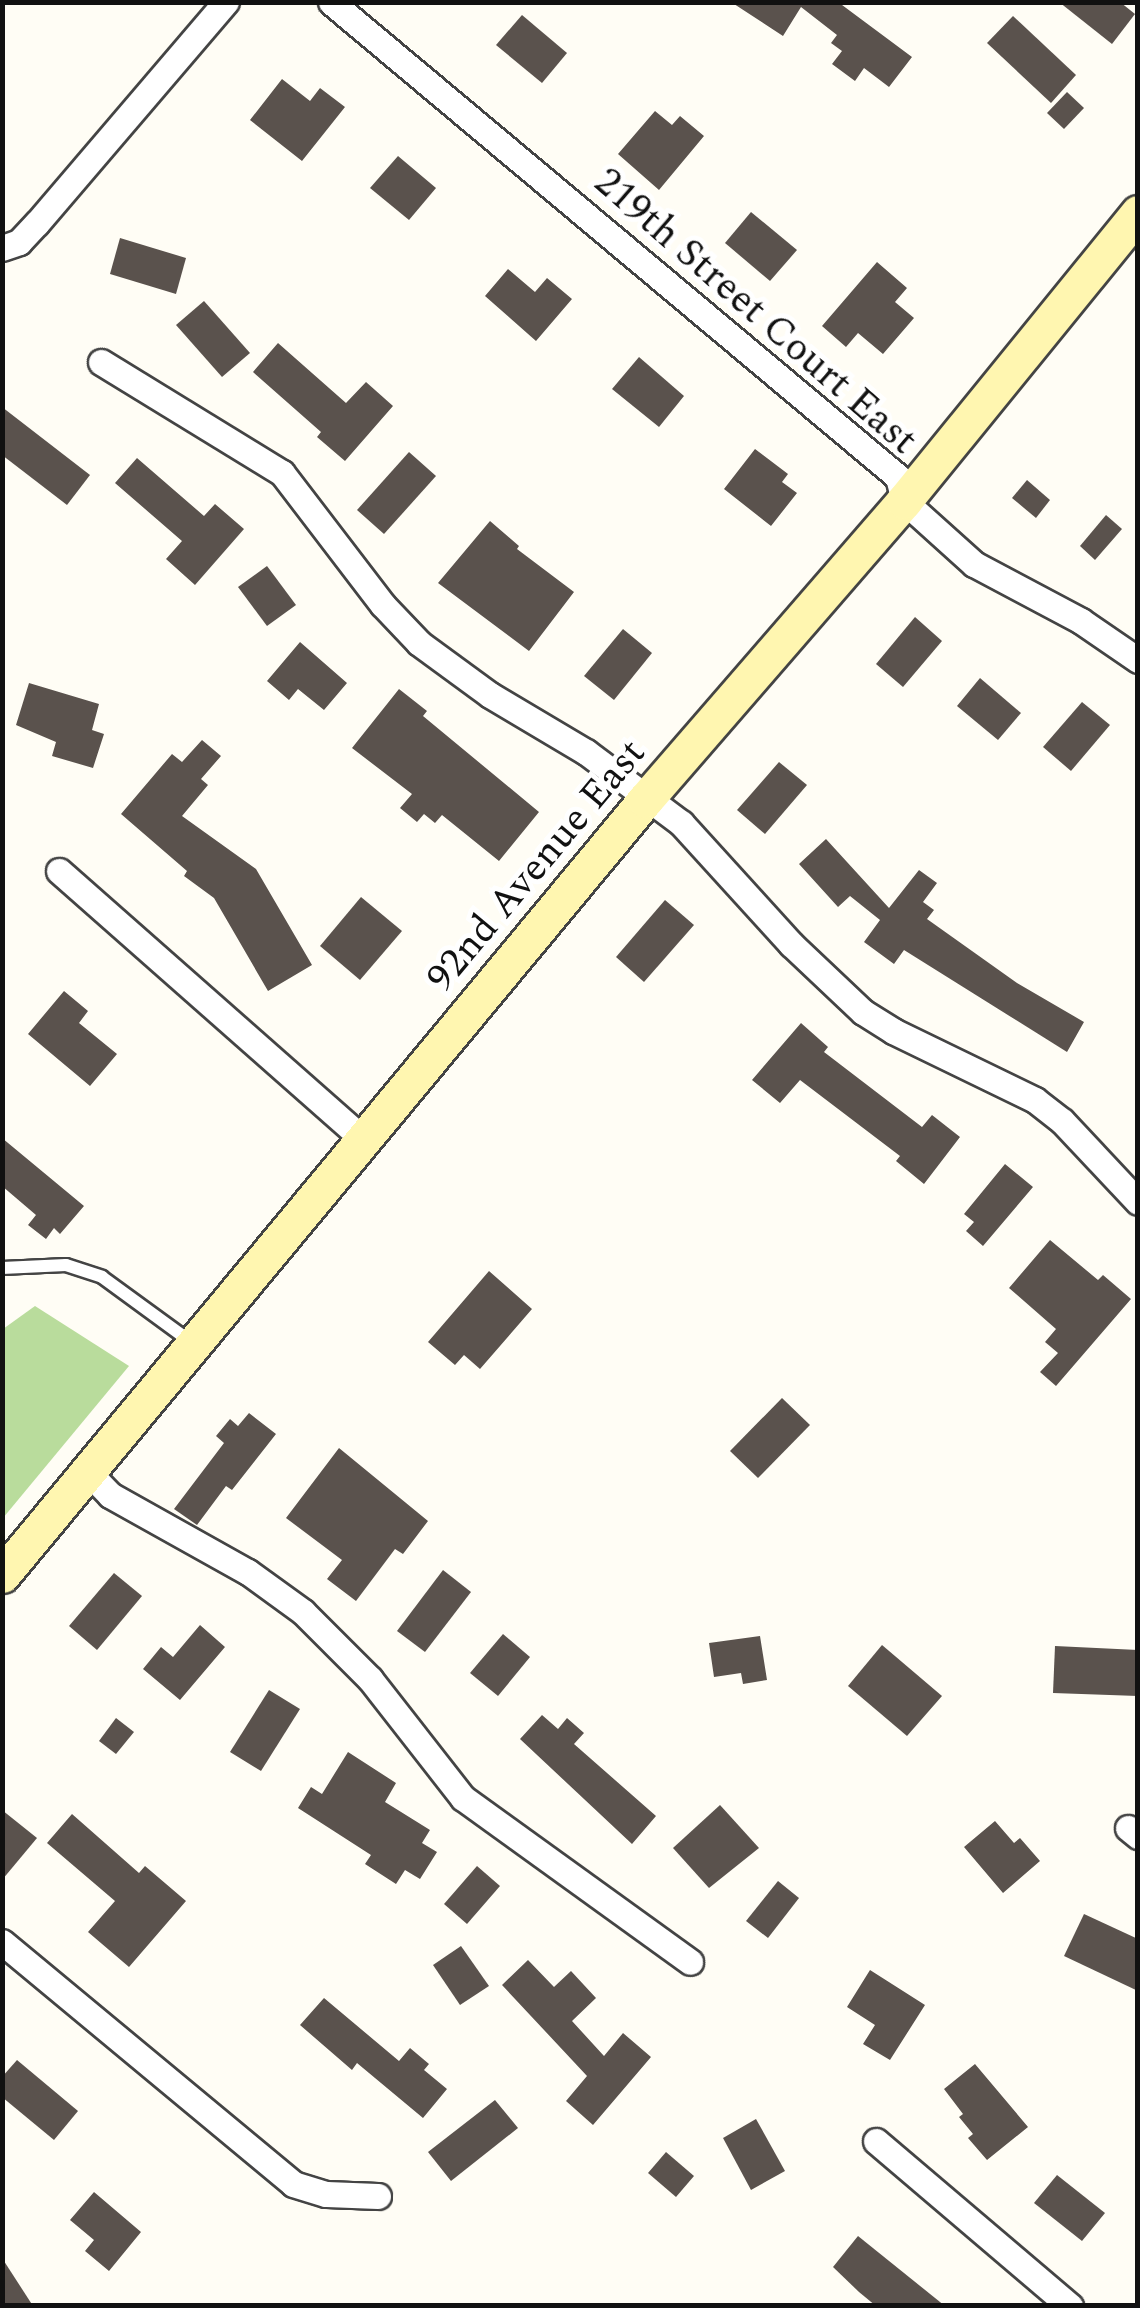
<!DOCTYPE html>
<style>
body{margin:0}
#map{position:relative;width:1140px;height:2308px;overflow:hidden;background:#fffdf5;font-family:Spectral,serif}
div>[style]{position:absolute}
.forest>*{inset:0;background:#b9dc9c}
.building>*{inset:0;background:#5a524d}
.roads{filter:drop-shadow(2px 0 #444) drop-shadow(-2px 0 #444) drop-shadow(0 2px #444) drop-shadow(0 -2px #444)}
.lane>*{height:12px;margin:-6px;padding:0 6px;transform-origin:6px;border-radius:6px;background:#fff}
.street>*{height:25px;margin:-12.5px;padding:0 12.5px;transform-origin:12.5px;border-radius:12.5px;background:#fff}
.secondary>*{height:35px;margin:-17.5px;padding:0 17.5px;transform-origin:17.5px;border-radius:17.5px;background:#fff6b0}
span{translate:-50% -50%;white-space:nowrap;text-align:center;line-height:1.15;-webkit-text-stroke:10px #fff;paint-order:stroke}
.street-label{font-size:40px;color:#111}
.frame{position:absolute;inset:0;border:5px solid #111;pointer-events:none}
</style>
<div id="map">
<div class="forest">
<div style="clip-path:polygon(35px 1306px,129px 1366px,3px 1518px,3px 1329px)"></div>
</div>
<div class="building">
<div style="clip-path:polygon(731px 2px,838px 2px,912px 57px,889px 87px,864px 68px,855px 81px,832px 64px,842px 51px,831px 43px,837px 35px,801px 7px,783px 36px)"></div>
<div style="clip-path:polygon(1059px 2px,1120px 2px,1135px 14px,1112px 44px)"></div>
<div style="clip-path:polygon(522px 15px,567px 53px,542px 83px,496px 45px)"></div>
<div style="clip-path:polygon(1013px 16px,1076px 75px,1051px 103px,987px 43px)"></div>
<div style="clip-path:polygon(282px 79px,310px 101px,320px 88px,345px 107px,302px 161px,250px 120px)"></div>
<div style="clip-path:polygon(1067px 92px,1084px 108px,1064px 129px,1047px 113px)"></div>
<div style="clip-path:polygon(655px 111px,672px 125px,680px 116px,704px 136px,659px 190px,618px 154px)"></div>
<div style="clip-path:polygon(398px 156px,436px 188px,409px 220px,370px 188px)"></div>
<div style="clip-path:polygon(751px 212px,797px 250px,770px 281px,725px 243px)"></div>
<div style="clip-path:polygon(120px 238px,186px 258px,176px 294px,110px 274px)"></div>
<div style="clip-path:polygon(877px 262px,907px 288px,895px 302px,914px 318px,883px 354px,858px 333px,846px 347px,822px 326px)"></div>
<div style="clip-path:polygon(508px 269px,535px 292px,547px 278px,572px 299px,536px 341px,485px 296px)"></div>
<div style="clip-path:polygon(204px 301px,250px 353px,222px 377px,176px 325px)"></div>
<div style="clip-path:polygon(278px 343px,346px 403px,366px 382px,393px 406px,345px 461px,317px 437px,321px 432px,253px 372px)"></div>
<div style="clip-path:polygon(639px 357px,684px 396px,659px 427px,612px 389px)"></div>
<div style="clip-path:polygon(2px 407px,90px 475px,67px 505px,2px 455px)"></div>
<div style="clip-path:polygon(755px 449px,788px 474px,782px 482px,797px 493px,771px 526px,724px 489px)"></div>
<div style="clip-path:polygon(409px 452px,436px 476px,384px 534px,357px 510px)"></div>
<div style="clip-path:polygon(137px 458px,204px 516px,215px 504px,244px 529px,195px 585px,166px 559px,182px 541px,115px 483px)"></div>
<div style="clip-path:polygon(1027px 480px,1050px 500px,1036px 518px,1012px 498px)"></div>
<div style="clip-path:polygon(1106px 515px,1122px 529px,1095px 560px,1080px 546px)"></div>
<div style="clip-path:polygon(490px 521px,519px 546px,517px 549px,574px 592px,529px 651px,438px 583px)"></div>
<div style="clip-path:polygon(267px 566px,296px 605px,267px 626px,238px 587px)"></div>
<div style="clip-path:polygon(915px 617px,942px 641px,903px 687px,876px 664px)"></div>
<div style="clip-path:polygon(623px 629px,652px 653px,614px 700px,584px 676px)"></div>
<div style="clip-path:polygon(300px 642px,347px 683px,324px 710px,298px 689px,289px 700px,267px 681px)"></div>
<div style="clip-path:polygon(980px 678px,1021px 713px,998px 740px,957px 706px)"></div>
<div style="clip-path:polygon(29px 683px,99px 704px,92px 730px,104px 734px,93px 768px,52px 756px,56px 742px,16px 725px)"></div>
<div style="clip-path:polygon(399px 689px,427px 711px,423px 716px,539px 812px,499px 861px,442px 815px,435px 823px,424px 814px,417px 822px,400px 808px,412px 794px,352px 748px)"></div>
<div style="clip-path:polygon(1082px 702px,1110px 725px,1071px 771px,1043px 747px)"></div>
<div style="clip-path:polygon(202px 740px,221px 756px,201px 779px,208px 785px,182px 816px,256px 869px,312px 965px,268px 991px,214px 898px,184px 876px,187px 871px,121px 814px,172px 754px,182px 762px)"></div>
<div style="clip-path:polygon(779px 762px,807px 785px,765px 834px,737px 810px)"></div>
<div style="clip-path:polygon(826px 839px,889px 908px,919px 870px,937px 883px,923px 902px,934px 910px,927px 919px,1017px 983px,1084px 1022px,1067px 1052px,904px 950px,894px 964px,864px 942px,880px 920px,850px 896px,838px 907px,799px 864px)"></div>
<div style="clip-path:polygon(361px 897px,402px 931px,360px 980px,320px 946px)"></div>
<div style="clip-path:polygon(665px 900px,694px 925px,644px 982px,616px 957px)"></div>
<div style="clip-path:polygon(64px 991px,88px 1011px,79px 1023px,117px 1054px,90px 1086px,28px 1034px)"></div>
<div style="clip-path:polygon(801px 1023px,828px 1047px,824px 1052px,922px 1127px,932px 1115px,960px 1137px,924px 1184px,896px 1161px,900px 1156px,800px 1080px,780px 1103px,752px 1080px)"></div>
<div style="clip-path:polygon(2px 1138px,84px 1206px,60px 1234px,54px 1228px,46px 1239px,28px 1225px,36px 1215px,2px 1186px)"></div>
<div style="clip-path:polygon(1005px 1164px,1033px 1187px,983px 1246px,966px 1231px,974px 1222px,964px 1214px)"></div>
<div style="clip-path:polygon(1050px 1240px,1098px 1280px,1103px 1275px,1131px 1299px,1056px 1386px,1040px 1372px,1058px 1353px,1045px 1342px,1056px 1329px,1009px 1288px)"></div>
<div style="clip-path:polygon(489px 1271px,532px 1309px,480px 1369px,464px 1355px,455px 1365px,428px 1342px)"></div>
<div style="clip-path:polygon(782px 1398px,810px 1425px,758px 1478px,730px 1451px)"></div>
<div style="clip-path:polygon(249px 1413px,276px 1434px,232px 1490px,226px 1486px,197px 1525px,174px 1509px,224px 1443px,216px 1436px,230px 1419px,238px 1426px)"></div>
<div style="clip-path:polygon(339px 1448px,428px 1521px,403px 1554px,395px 1549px,356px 1601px,327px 1579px,342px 1560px,286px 1518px)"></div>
<div style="clip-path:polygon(443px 1570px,471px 1592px,425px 1652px,397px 1631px)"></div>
<div style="clip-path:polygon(114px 1573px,142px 1596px,97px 1650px,69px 1626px)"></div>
<div style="clip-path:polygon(200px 1625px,225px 1647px,180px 1700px,143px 1669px,161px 1647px,173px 1657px)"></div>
<div style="clip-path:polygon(503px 1634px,530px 1657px,498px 1696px,470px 1673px)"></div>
<div style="clip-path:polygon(760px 1636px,767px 1680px,743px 1684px,741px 1673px,714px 1677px,709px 1643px)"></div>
<div style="clip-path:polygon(882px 1645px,942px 1696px,907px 1736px,848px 1686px)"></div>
<div style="clip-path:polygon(1055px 1646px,1138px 1650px,1138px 1696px,1053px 1693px)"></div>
<div style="clip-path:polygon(269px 1690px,300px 1709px,261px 1771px,230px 1752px)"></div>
<div style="clip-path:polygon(542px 1715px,558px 1729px,567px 1718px,584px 1733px,574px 1744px,656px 1816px,632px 1844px,520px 1739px)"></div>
<div style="clip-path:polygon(116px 1718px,134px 1732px,116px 1754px,99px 1741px)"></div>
<div style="clip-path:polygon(348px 1752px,396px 1783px,385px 1802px,430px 1830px,422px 1843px,437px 1852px,420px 1879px,405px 1870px,396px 1884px,365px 1864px,371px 1855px,298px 1808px,311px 1787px,322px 1794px)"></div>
<div style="clip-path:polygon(720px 1805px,759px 1848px,709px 1888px,673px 1848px)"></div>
<div style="clip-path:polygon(2px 1810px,37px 1838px,2px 1880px)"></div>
<div style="clip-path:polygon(72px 1814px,139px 1873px,145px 1866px,186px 1901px,129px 1967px,88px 1932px,115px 1901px,47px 1843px)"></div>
<div style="clip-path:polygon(995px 1821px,1014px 1843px,1020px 1838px,1040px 1861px,1003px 1893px,964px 1847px)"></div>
<div style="clip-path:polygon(477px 1866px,500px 1886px,467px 1924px,444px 1904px)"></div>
<div style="clip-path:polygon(778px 1881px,799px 1898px,768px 1938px,746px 1921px)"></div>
<div style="clip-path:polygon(1084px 1914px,1138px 1939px,1138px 1991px,1064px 1956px)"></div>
<div style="clip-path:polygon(461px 1946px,489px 1986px,460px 2005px,433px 1965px)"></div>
<div style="clip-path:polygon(528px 1960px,554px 1987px,571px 1971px,596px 1998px,572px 2021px,604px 2056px,623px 2033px,651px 2057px,593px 2125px,566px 2101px,587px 2076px,502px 1985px)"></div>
<div style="clip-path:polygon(870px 1970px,925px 2005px,890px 2060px,863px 2044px,875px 2025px,847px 2007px)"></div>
<div style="clip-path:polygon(324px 1998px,399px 2061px,410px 2048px,429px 2064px,424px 2070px,447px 2089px,423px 2118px,357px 2063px,352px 2070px,300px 2025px)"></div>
<div style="clip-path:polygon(17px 2060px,78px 2111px,54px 2140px,2px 2097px,2px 2077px)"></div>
<div style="clip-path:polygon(975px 2064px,1028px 2127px,987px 2160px,968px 2138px,973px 2134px,959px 2117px,963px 2114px,944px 2089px)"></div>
<div style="clip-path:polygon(495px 2100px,518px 2128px,451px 2181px,428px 2152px)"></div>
<div style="clip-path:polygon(756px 2119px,785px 2171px,751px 2190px,723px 2138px)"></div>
<div style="clip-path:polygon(666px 2152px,694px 2176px,676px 2197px,648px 2173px)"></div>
<div style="clip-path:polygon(1057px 2175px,1105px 2213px,1082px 2241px,1034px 2203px)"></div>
<div style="clip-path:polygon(94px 2192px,141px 2232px,109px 2271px,85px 2251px,94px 2240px,70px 2220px)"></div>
<div style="clip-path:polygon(858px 2236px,945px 2306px,876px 2306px,859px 2292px,833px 2267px)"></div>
<div style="clip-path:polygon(2px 2258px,33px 2306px,2px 2306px)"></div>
</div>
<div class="roads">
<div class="lane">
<div style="left:2px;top:1268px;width:64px;rotate:-2.7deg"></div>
<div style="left:66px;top:1265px;width:38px;rotate:18deg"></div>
<div style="left:102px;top:1277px;width:110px;rotate:36.1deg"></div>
</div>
<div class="street">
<div style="left:331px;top:2px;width:740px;rotate:39.95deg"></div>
<div style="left:898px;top:477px;width:25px;rotate:76deg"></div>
<div style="left:904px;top:501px;width:94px;rotate:42deg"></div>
<div style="left:974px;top:564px;width:121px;rotate:28deg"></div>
<div style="left:1081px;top:621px;width:69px;rotate:34.4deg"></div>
<div style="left:2px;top:248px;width:18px;rotate:-19deg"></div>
<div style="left:19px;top:242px;width:26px;rotate:-47deg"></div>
<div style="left:37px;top:223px;width:291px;rotate:-49.5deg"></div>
<div style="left:101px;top:362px;width:212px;rotate:31.5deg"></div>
<div style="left:282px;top:473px;width:166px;rotate:52.6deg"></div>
<div style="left:383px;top:605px;width:52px;rotate:46.5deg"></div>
<div style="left:419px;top:643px;width:88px;rotate:36.2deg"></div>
<div style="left:490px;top:695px;width:112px;rotate:30.7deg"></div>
<div style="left:586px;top:752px;width:119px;rotate:36.8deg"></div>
<div style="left:681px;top:823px;width:164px;rotate:47.7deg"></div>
<div style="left:791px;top:944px;width:99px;rotate:43.4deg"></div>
<div style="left:863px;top:1012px;width:36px;rotate:32deg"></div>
<div style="left:893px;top:1031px;width:158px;rotate:25.9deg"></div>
<div style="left:1035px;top:1100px;width:34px;rotate:38deg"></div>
<div style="left:1062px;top:1121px;width:111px;rotate:46.8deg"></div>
<div style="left:59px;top:871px;width:408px;rotate:41.4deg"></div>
<div style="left:88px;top:1472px;width:32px;rotate:46deg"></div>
<div style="left:110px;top:1495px;width:158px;rotate:29.2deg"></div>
<div style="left:248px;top:1572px;width:68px;rotate:36deg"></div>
<div style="left:303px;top:1612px;width:95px;rotate:45deg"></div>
<div style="left:370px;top:1679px;width:151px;rotate:52deg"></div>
<div style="left:463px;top:1798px;width:280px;rotate:35.8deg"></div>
<div style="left:1128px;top:1828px;width:13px;rotate:39deg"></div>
<div style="left:2px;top:1942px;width:378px;rotate:39.7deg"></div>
<div style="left:293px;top:2184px;width:34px;rotate:17deg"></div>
<div style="left:326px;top:2194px;width:52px;rotate:2.2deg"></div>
<div style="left:876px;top:2141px;width:255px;rotate:40.4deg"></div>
</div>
<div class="secondary">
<div style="left:2px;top:1575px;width:1007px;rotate:-50.32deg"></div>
<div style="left:645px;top:800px;width:396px;rotate:-49.1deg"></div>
<div style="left:904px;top:501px;width:371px;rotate:-50.9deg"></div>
</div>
</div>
<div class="street-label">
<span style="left:755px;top:312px;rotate:41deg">219th Street Court East</span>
<span style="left:537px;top:866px;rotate:-50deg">92nd Avenue East</span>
</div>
<div class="frame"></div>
</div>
